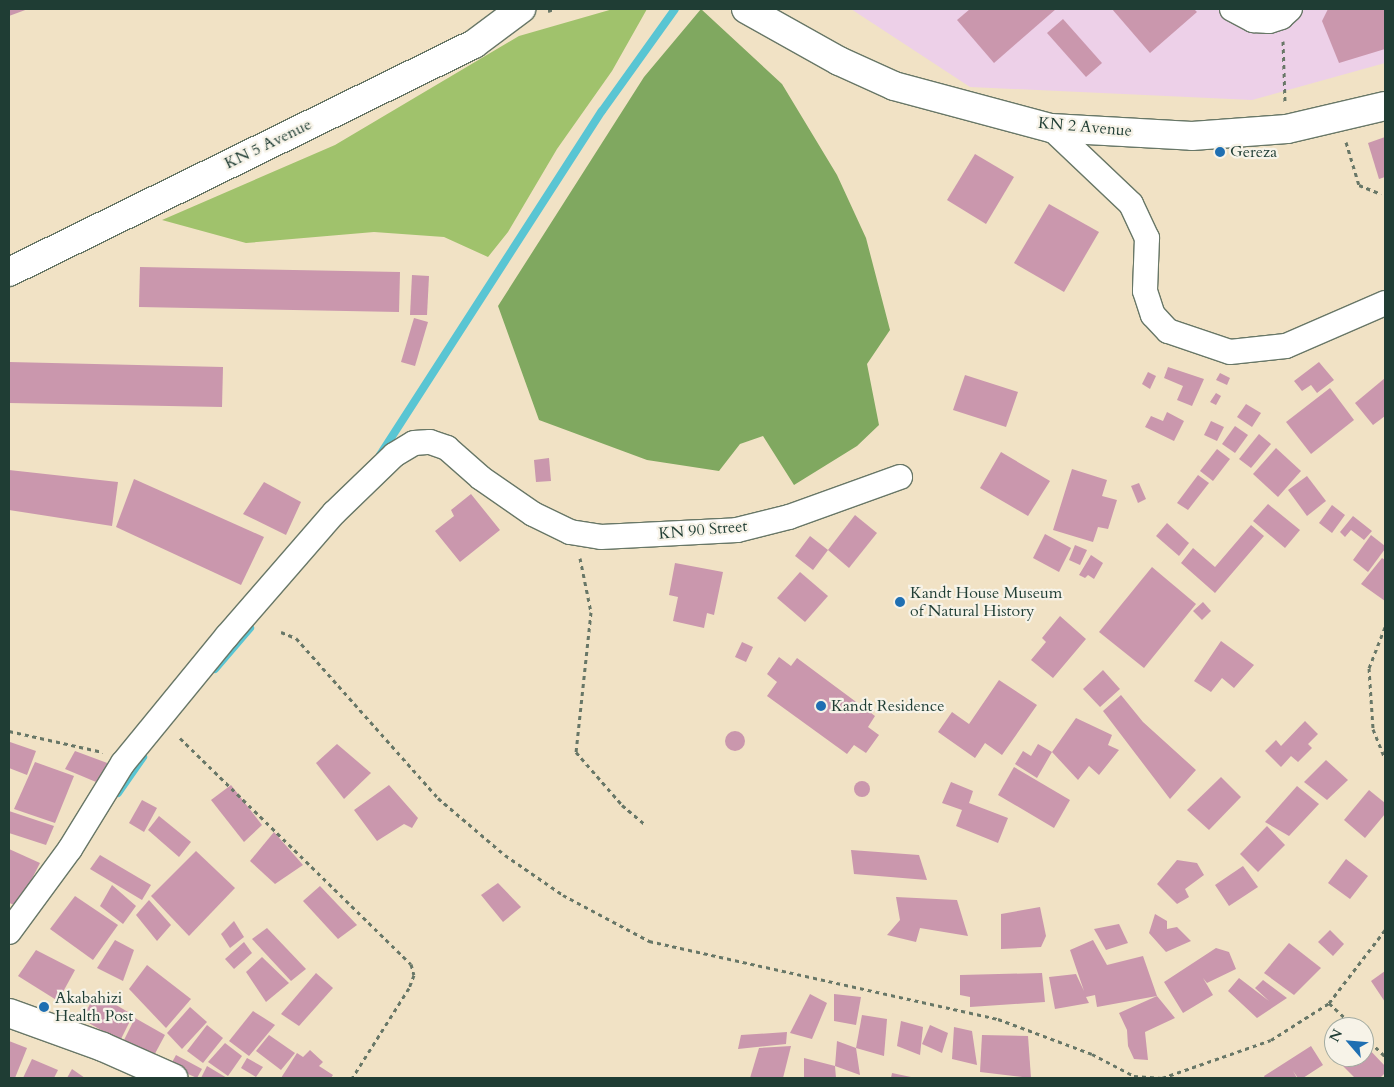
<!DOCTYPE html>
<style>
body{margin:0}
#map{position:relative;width:1394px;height:1087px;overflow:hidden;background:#f1e2c5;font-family:Cardo,serif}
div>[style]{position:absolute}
.built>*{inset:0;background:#edd0e8}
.green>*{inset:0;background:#a0c26c}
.forest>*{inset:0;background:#80a860}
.stream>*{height:8px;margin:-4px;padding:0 4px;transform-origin:4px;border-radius:4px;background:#59c5d3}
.building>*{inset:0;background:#ca97ad}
.round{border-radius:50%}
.path>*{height:3px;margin-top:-1.5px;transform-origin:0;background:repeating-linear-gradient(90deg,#687767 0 4px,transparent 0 8px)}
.roads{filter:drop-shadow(1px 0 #687767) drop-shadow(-1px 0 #687767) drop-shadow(0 1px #687767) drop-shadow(0 -1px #687767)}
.street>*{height:24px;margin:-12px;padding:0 12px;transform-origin:12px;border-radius:12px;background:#fff}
.secondary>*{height:28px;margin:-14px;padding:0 14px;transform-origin:14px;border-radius:14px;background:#fff}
.dots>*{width:14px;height:14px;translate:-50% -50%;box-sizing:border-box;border:2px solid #f7f3e8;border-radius:50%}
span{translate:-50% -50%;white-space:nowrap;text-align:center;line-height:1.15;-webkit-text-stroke:4.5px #f7f3e8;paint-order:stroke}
.street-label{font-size:16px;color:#1f3d34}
.poi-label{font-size:16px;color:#1f3d34}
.left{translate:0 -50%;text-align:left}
.frame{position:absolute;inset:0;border:10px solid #1f3d34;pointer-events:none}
.north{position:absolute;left:1324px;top:1017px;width:50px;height:50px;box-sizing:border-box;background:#f7f3e8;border:1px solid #a1aaa0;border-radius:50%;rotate:297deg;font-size:14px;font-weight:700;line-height:20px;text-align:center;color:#1f3d34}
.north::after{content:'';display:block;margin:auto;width:18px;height:22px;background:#1f6fb2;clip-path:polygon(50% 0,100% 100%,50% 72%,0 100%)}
</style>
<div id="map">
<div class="built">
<div style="clip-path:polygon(851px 9px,1385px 9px,1385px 63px,1252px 100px,970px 87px)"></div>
</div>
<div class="green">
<div style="clip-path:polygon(613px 9px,647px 9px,612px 71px,557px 149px,508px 232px,488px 257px,444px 237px,374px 232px,246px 243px,162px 220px,335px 145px,519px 36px)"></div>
</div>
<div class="forest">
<div style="clip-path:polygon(701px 9px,782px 84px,837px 175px,866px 238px,890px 330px,867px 364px,879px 425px,857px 446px,794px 485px,763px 436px,740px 444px,719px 471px,647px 460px,539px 420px,498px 306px,644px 77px)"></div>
</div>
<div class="stream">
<div style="left:380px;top:455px;width:409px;rotate:-57.2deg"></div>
<div style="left:602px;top:111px;width:125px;rotate:-54.4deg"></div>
<div style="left:215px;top:669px;width:54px;rotate:-49.5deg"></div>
<div style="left:118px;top:793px;width:44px;rotate:-55.2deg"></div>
</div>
<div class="building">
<div style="clip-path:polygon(9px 9px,28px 9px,9px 16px)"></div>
<div style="clip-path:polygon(970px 9px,1056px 9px,994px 63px,957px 20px)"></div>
<div style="clip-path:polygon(1112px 9px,1194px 9px,1197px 12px,1150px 53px)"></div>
<div style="clip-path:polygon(1328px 9px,1385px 9px,1385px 49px,1339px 63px,1322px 21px)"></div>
<div style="clip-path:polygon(1063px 19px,1102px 63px,1086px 77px,1047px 33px)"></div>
<div style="clip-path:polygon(1385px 137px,1385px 177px,1379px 179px,1368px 143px)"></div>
<div style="clip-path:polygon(975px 154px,1014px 177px,986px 224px,947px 200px)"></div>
<div style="clip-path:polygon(1049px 204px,1099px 232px,1064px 292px,1014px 263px)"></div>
<div style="clip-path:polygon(140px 267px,400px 272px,399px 312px,139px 307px)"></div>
<div style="clip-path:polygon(412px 275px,429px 276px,427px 315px,410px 315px)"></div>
<div style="clip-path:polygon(414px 318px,428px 322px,415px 366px,401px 362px)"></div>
<div style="clip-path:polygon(9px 362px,223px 367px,222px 407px,9px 403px)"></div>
<div style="clip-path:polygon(1319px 362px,1334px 380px,1317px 393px,1311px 385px,1302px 391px,1294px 381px)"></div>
<div style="clip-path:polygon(1168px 367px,1204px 379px,1192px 406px,1177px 400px,1183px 386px,1164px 378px)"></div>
<div style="clip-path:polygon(1148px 372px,1156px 376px,1150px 389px,1142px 384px)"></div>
<div style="clip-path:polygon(1220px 373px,1230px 378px,1227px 385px,1216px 380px)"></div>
<div style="clip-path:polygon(965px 375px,1018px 392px,1006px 427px,953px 410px)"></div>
<div style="clip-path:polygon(1385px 378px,1385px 416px,1373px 425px,1355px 403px)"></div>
<div style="clip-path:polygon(1330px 388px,1354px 420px,1311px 454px,1286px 422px)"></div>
<div style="clip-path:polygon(1216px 393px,1221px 396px,1216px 405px,1210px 402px)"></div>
<div style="clip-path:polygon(1246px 404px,1261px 413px,1252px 427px,1237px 417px)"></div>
<div style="clip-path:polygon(1167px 412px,1184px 421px,1174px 441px,1145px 427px,1151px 416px,1163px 421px)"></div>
<div style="clip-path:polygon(1211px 421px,1224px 427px,1217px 441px,1204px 435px)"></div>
<div style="clip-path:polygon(1235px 426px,1248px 435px,1235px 453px,1222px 444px)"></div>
<div style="clip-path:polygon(1259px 434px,1271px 444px,1251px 468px,1239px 459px)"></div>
<div style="clip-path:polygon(1276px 448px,1301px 471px,1278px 497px,1253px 474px)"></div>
<div style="clip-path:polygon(1217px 449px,1230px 459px,1213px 481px,1200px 471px)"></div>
<div style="clip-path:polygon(1001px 452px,1050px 481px,1028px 516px,980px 488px)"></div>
<div style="clip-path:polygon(549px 458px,551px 481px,536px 482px,534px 460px)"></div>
<div style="clip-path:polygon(1072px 469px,1107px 480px,1102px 496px,1117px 500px,1108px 529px,1098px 527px,1093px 542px,1053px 530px)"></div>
<div style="clip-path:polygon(9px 470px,118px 482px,112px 526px,9px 510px)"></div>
<div style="clip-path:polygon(1198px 475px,1209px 483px,1188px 510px,1177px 503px)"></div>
<div style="clip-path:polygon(1307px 476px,1326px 501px,1307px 516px,1288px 490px)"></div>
<div style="clip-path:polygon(134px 479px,264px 537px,241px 585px,116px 527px)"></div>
<div style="clip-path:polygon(264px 482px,301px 502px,286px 535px,243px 514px)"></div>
<div style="clip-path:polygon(1139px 483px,1146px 499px,1138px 503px,1131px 486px)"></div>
<div style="clip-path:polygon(471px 494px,500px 530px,460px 562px,435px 531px,454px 516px,451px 510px)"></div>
<div style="clip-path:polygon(1268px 504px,1300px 530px,1285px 548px,1253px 521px)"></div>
<div style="clip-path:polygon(1332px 505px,1345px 515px,1332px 533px,1319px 523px)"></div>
<div style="clip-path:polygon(855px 515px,877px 533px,849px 568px,828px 550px)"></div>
<div style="clip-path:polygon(1353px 516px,1372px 531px,1364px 540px,1351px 530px,1345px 537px,1340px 532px)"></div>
<div style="clip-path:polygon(1167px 523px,1189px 543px,1179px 556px,1156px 536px)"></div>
<div style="clip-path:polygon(1251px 525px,1264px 536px,1215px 593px,1181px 563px,1193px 548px,1215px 567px)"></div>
<div style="clip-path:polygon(1045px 534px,1071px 548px,1059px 572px,1033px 558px)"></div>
<div style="clip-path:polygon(1371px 535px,1385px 546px,1385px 549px,1368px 572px,1353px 560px)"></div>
<div style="clip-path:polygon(810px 536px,828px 550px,813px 570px,795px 556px)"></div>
<div style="clip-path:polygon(1075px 545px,1087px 550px,1080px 565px,1069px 560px)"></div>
<div style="clip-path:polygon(1091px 555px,1103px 563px,1094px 579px,1088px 575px,1085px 578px,1079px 575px)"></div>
<div style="clip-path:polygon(1382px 558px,1385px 560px,1385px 601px,1361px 584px)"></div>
<div style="clip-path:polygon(675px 563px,723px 572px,714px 615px,707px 613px,704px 628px,673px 621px,678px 597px,669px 595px)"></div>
<div style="clip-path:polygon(1152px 567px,1196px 604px,1144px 668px,1099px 632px)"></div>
<div style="clip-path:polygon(800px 572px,828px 596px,805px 622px,777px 598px)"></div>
<div style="clip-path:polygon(1203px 602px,1211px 611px,1202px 620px,1193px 611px)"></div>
<div style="clip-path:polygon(1060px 616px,1086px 639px,1053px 678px,1031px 660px,1046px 642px,1042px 638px)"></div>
<div style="clip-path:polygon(1221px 641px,1254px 665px,1234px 688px,1222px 678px,1211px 692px,1194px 681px)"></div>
<div style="clip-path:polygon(742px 642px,753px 647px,746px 662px,735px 657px)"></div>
<div style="clip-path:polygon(779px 657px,791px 666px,797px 658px,875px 716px,868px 727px,879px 735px,866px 753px,854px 745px,847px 754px,767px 696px,777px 682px,767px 674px)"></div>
<div style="clip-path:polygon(1103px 670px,1120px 689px,1100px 707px,1083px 689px)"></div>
<div style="clip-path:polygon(999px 680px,1037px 705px,1002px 755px,985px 743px,975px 758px,938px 732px,952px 712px,969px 724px)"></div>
<div style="clip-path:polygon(1121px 695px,1143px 722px,1196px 770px,1170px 799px,1103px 711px)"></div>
<div style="clip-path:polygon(1076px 718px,1112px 735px,1108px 745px,1119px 750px,1099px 775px,1089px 766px,1078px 780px,1052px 752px)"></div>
<div style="clip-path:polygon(1305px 721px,1318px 734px,1308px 744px,1312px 748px,1298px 762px,1291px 756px,1281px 767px,1265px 751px,1276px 740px,1281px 746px)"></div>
<div class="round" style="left:725px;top:731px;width:20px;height:20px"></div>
<div style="clip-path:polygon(10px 742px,36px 751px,27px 775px,9px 768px)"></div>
<div style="clip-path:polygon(337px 744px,371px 773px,344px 799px,316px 763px)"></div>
<div style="clip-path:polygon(1038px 744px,1052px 752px,1037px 778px,1015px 764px,1023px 751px,1031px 756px)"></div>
<div style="clip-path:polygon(75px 751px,118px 767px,108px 787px,65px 769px)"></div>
<div style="clip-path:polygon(1326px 760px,1348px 780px,1327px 800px,1304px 782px)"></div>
<div style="clip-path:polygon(35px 762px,74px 776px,55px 823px,14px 809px)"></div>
<div style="clip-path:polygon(1014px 767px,1070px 800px,1054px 828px,998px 795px)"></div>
<div style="clip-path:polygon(1221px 777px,1241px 797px,1209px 830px,1187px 810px)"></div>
<div class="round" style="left:854px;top:781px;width:16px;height:16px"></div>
<div style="clip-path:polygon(951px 782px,973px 791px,969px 803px,1008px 818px,998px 843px,956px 826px,962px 810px,942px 803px)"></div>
<div style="clip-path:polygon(231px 785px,262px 825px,244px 842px,211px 800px)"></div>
<div style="clip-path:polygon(389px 785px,418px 818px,412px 828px,404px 824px,377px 841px,354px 810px)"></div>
<div style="clip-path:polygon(1297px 786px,1319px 804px,1289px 836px,1265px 822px)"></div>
<div style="clip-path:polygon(1369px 790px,1385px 803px,1385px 814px,1365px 838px,1344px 820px)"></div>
<div style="clip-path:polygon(142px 800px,157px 808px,144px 832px,129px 823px)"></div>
<div style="clip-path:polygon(9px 811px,54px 826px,46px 845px,9px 833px)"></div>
<div style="clip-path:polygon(159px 816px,191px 842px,179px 857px,148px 830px)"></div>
<div style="clip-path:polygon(1267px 826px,1285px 845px,1258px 872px,1240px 854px)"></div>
<div style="clip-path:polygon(274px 832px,303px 865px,275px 884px,250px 861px)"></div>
<div style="clip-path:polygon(9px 849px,40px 863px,18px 906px,9px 903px)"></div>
<div style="clip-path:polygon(851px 850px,919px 855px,927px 880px,854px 874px)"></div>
<div style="clip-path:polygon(196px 851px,235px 888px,189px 936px,151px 896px)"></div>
<div style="clip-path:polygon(100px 855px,151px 885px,142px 900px,90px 869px)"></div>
<div style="clip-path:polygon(1346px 859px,1368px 876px,1350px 899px,1328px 883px)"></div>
<div style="clip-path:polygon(1177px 860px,1197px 863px,1204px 875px,1185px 889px,1189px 897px,1177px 904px,1157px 884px)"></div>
<div style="clip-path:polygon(1243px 866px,1258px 887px,1229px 906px,1215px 885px)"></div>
<div style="clip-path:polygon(498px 883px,521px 907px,503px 922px,481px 895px)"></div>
<div style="clip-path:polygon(112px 885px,136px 906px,123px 924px,100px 906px)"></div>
<div style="clip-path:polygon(320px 886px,357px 925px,338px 939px,303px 901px)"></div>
<div style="clip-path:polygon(75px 896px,118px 925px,93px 960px,50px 929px)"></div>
<div style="clip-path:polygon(896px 897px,957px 900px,968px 936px,920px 928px,916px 942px,887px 935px,900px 920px)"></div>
<div style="clip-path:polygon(149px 900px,171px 925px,157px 941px,136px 915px)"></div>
<div style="clip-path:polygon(1040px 907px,1046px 936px,1041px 947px,1001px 949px,1001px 914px)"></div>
<div style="clip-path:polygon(1155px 914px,1167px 921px,1167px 929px,1177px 927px,1191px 941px,1166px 952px,1149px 933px)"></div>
<div style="clip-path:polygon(234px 921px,244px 937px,230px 948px,221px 934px)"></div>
<div style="clip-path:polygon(1119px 924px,1128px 943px,1106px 950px,1094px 929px)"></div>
<div style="clip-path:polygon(267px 928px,306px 969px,291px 981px,252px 939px)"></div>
<div style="clip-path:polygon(1330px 930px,1344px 944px,1333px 956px,1318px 942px)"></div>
<div style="clip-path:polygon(115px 940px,134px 950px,123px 981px,97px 968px)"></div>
<div style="clip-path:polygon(1093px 940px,1107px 965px,1143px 956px,1157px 996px,1097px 1007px,1095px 995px,1086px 997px,1089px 1003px,1055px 1009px,1049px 977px,1076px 974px,1084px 991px,1070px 950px)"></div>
<div style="clip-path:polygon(244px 942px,252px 953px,234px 969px,225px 959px)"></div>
<div style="clip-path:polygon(1289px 943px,1321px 968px,1294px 995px,1264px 973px)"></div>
<div style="clip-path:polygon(1216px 948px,1229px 952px,1236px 969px,1207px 983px,1203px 978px,1213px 995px,1183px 1013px,1164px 982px)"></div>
<div style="clip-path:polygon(36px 950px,75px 970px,58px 1001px,18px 976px)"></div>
<div style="clip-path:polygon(262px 957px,289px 983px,266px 1002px,246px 972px)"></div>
<div style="clip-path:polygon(147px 965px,191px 999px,166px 1028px,129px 989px)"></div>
<div style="clip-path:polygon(1385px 971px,1385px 1002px,1371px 981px)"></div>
<div style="clip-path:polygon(316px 973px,333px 988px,299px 1026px,281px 1014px)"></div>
<div style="clip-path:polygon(1042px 973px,1045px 1002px,970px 1007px,970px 997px,960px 995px,960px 975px)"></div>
<div style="clip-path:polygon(1239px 978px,1269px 1001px,1255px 988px,1263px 980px,1287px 998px,1257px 1018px,1228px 991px)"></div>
<div style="clip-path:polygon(96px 993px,133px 1015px,120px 1041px,82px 1019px)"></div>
<div style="clip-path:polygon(810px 994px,827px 1003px,812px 1039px,790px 1033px)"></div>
<div style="clip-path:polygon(834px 994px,861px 997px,856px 1025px,834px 1021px)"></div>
<div style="clip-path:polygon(1157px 996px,1175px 1018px,1145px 1032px,1148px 1060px,1134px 1059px,1128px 1046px,1127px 1030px,1119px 1013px)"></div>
<div style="clip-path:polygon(190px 1007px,207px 1022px,182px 1049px,167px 1033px)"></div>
<div style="clip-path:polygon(253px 1011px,275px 1025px,249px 1056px,229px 1041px)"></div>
<div style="clip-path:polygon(862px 1015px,887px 1019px,884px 1056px,856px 1048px)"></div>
<div style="clip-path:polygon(135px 1018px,165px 1035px,151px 1061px,122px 1044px)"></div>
<div style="clip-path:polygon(901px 1021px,923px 1027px,920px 1055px,897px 1046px)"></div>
<div style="clip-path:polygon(207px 1025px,223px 1038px,203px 1063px,187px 1051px)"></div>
<div style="clip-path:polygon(930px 1025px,948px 1033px,942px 1053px,922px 1044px)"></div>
<div style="clip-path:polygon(954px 1027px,972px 1031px,977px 1065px,952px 1059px)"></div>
<div style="clip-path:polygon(787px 1032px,786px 1044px,738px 1049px,741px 1035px)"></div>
<div style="clip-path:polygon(269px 1035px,295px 1053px,281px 1070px,256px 1051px)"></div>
<div style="clip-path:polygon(982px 1035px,1028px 1036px,1031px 1078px,980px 1072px)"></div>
<div style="clip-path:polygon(9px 1041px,27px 1048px,15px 1078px,9px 1078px)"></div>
<div style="clip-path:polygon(837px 1041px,856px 1048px,860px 1075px,835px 1066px,836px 1078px,804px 1078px,804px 1058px,835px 1066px)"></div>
<div style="clip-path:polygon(225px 1043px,242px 1056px,228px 1076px,208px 1062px)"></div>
<div style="clip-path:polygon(1365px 1045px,1385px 1066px,1385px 1073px,1380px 1078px,1355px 1078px,1343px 1066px,1352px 1057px,1364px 1057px)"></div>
<div style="clip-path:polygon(791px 1046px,783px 1078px,750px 1078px,759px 1048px)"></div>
<div style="clip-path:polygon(1311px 1046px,1323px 1065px,1303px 1078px,1298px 1078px,1293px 1071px,1297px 1078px,1265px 1078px,1264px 1076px)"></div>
<div style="clip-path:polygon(310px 1050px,323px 1062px,319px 1066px,333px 1075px,331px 1078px,281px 1078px,297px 1053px,303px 1057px)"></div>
<div style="clip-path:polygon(176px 1055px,202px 1069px,197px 1078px,170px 1066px)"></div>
<div style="clip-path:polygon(247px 1058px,263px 1067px,256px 1077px,241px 1068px)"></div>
<div style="clip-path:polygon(32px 1059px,58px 1070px,54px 1078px,23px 1078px)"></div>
<div style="clip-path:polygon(207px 1066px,227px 1078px,201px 1078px)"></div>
<div style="clip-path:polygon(72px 1069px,85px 1078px,67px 1078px)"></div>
<div style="clip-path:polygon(892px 1073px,911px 1077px,911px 1078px,891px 1078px)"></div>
</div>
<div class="path">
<div style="left:548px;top:11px;width:6px;rotate:-18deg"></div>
<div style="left:1283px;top:41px;width:61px;rotate:88.1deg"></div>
<div style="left:1346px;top:142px;width:45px;rotate:73.2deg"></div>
<div style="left:1359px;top:185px;width:24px;rotate:22deg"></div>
<div style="left:580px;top:558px;width:55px;rotate:78.5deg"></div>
<div style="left:591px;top:612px;width:141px;rotate:96.1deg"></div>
<div style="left:576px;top:752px;width:70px;rotate:49deg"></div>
<div style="left:622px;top:805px;width:30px;rotate:40deg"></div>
<div style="left:1385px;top:627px;width:44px;rotate:111.3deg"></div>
<div style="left:1369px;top:668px;width:61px;rotate:86.2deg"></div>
<div style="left:1373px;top:729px;width:31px;rotate:68deg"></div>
<div style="left:281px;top:632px;width:16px;rotate:22deg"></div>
<div style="left:296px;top:638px;width:214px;rotate:48.4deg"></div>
<div style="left:438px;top:798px;width:88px;rotate:40.4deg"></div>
<div style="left:505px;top:855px;width:70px;rotate:34.6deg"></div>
<div style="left:563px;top:895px;width:98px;rotate:28.1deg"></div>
<div style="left:649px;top:941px;width:358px;rotate:12.6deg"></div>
<div style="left:998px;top:1019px;width:100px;rotate:20.4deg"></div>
<div style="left:1092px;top:1054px;width:47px;rotate:27.6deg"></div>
<div style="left:1134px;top:1076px;width:28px;rotate:4deg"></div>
<div style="left:1162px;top:1078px;width:115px;rotate:-19.2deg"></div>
<div style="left:1271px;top:1040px;width:69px;rotate:-32.5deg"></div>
<div style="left:1329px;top:1003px;width:92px;rotate:-52.5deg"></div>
<div style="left:9px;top:731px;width:96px;rotate:12.6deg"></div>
<div style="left:180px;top:738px;width:323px;rotate:44.4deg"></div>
<div style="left:411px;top:964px;width:11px;rotate:75deg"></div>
<div style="left:414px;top:975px;width:14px;rotate:111deg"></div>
<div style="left:409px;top:988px;width:107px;rotate:122.3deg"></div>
<div style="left:1329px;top:1003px;width:35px;rotate:43deg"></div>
<div style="left:1364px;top:1036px;width:29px;rotate:44deg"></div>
</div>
<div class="roads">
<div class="street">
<div style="left:1232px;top:9px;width:24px;rotate:28deg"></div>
<div style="left:1253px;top:20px;width:16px;rotate:4deg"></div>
<div style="left:1269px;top:21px;width:13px;rotate:-18deg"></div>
<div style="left:1281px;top:17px;width:12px;rotate:-42deg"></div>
<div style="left:1051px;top:128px;width:110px;rotate:43.5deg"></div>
<div style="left:1131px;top:204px;width:38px;rotate:65deg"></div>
<div style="left:1147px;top:238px;width:53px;rotate:92.2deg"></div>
<div style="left:1145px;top:291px;width:25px;rotate:72deg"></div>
<div style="left:1153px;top:315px;width:22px;rotate:47deg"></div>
<div style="left:1168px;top:331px;width:65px;rotate:18.7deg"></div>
<div style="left:1230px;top:352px;width:56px;rotate:-6.1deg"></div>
<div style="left:1286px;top:346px;width:108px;rotate:-23.5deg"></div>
<div style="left:9px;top:932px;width:103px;rotate:-53.7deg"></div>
<div style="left:70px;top:849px;width:101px;rotate:-58.4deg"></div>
<div style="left:123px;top:763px;width:164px;rotate:-50.7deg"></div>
<div style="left:227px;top:636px;width:163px;rotate:-49deg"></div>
<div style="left:334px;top:513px;width:83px;rotate:-44deg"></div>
<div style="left:394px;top:455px;width:23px;rotate:-31deg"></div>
<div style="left:414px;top:443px;width:16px;rotate:-4deg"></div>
<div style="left:430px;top:442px;width:18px;rotate:19deg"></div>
<div style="left:447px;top:448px;width:45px;rotate:41.4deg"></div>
<div style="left:481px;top:478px;width:63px;rotate:34.7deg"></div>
<div style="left:533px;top:514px;width:41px;rotate:25.9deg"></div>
<div style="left:570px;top:532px;width:31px;rotate:9deg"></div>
<div style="left:601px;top:537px;width:136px;rotate:-2.9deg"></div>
<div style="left:737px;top:530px;width:54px;rotate:-14deg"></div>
<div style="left:789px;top:517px;width:118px;rotate:-19.8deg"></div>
</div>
<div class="secondary">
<div style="left:746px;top:9px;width:107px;rotate:29.2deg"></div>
<div style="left:839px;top:61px;width:60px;rotate:24.4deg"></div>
<div style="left:894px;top:86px;width:163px;rotate:15deg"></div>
<div style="left:1051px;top:128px;width:141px;rotate:3.2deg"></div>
<div style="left:1192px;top:136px;width:95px;rotate:-4.2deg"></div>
<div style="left:1287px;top:129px;width:101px;rotate:-13.2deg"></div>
<div style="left:9px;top:272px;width:518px;rotate:-26.12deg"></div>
<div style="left:474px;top:44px;width:59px;rotate:-36.7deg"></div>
<div style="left:9px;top:1013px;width:100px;rotate:19.9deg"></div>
<div style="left:103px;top:1047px;width:77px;rotate:23.9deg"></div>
</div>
</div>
<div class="dots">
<div style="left:1220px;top:152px;background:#1f6fb2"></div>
<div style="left:900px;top:602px;background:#1f6fb2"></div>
<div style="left:821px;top:706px;background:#1f6fb2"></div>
<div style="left:44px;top:1007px;background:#1f6fb2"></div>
</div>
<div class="street-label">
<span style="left:1085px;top:127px;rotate:5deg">KN 2 Avenue</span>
<span style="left:268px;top:144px;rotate:-26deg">KN 5 Avenue</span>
<span style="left:703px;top:530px;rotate:-5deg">KN 90 Street</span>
</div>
<div class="poi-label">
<span class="left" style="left:1230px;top:152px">Gereza</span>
<span class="left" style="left:910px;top:602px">Kandt House Museum<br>of Natural History</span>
<span class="left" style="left:831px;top:706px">Kandt Residence</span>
<span class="left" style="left:55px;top:1007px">Akabahizi<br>Health Post</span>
</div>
<div class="frame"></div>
<div class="north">N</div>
</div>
